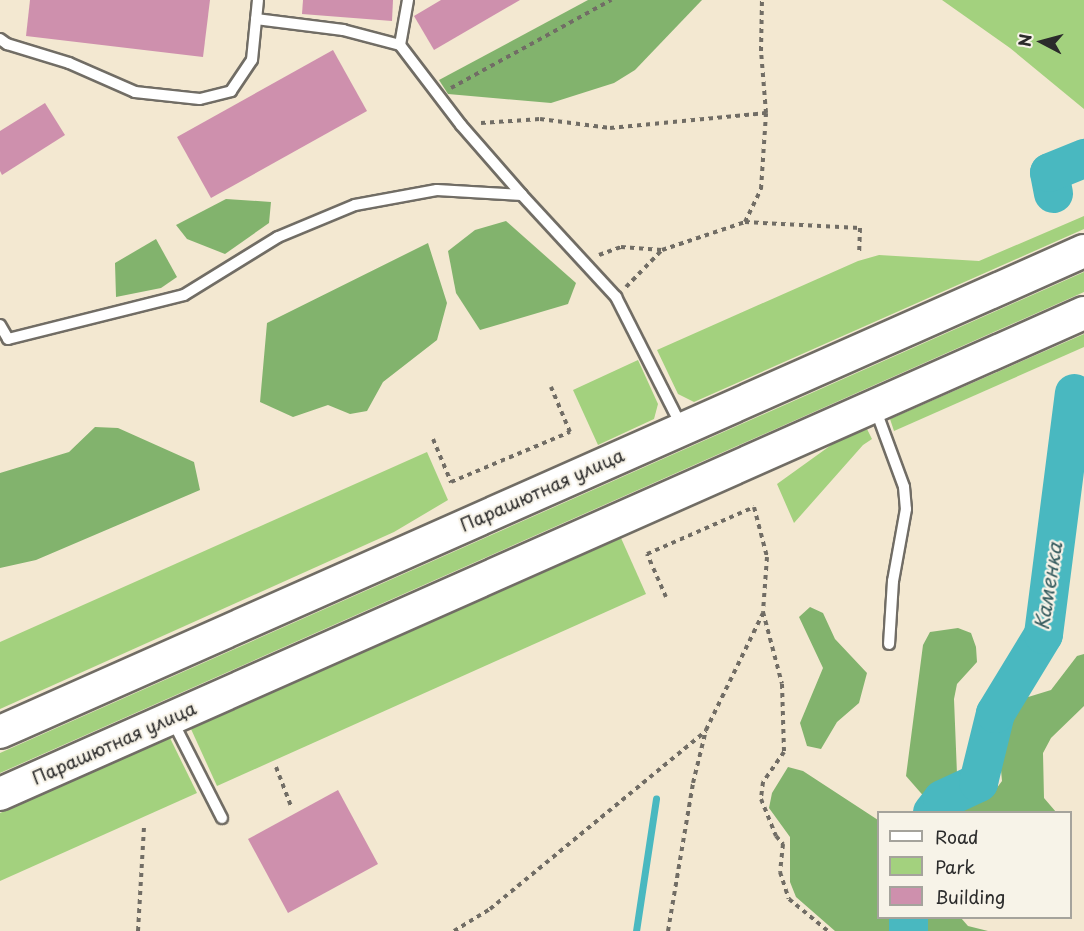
<!DOCTYPE html>
<meta charset="utf-8">
<style>
body{margin:0}
#map{position:relative;width:1084px;height:931px;overflow:hidden;background:#f3e8d1;font-family:"Playpen Sans",sans-serif}
div>[style]{position:absolute}
.green>*{inset:0;background:#a3d17e}
.forest>*{inset:0;background:#82b36d}
.stream>*{height:7px;margin:-3.5px;padding:0 3.5px;transform-origin:3.5px;border-radius:3.5px;background:#49b8c0}
.river>*{height:39px;margin:-19.5px;padding:0 19.5px;transform-origin:19.5px;border-radius:19.5px;background:#49b8c0}
.building>*{inset:0;background:#ce90ad}
.path>*{height:4px;margin-top:-2px;transform-origin:0;background:repeating-linear-gradient(90deg,#716d65 0 4.5px,transparent 0 9px)}
.roads{filter:drop-shadow(2px 0 #716d65) drop-shadow(-2px 0 #716d65) drop-shadow(0 2px #716d65) drop-shadow(0 -2px #716d65)}
.lane>*{height:10px;margin:-5px;padding:0 5px;transform-origin:5px;border-radius:5px;background:#fff}
.primary>*{height:32px;margin:-16px;padding:0 16px;transform-origin:16px;border-radius:16px;background:#fff}
span{translate:-50% -50%;white-space:nowrap;text-align:center;line-height:1.15;-webkit-text-stroke:4.5px #f7f3e8;paint-order:stroke}
.street-label{font-size:18px;color:#2b2b2b}
.water-label{font-size:20px;color:#365c5f;font-style:italic}
.legend{position:absolute;left:877px;top:811px;width:195px;height:108px;box-sizing:border-box;background:#f7f3e8;border:2px solid #a5a39c;margin:0;padding:8px 10px;list-style:none;font-size:18px;color:#2b2b2b}
.legend li{display:flex;align-items:center;gap:12px;height:30px}
.legend b{width:30px;border:2px solid #a5a39c}
.north{position:absolute;left:1012px;top:12px;width:60px;height:60px;-webkit-text-stroke:4px #f7f3e8;paint-order:stroke;rotate:276deg;font-size:16px;font-weight:700;line-height:24px;text-align:center;color:#2b2b2b}
.north::after{content:'';display:block;margin:auto;width:21px;height:27px;background:#2b2b2b;clip-path:polygon(50% 0,100% 100%,50% 72%,0 100%)}
</style>
<div id="map">
<div class="green">
<div style="clip-path:polygon(942px 0,1084px 0,1084px 109px,1010px 48px)"></div>
<div style="clip-path:polygon(1084px 216px,1084px 229px,694px 402px,678px 394px,657px 350px,858px 261px,879px 255px,979px 261px)"></div>
<div style="clip-path:polygon(1084px 272px,1084px 292px,0 773px,0 753px)"></div>
<div style="clip-path:polygon(1084px 334px,1084px 347px,894px 431px,890px 419px)"></div>
<div style="clip-path:polygon(638px 360px,658px 404px,654px 419px,598px 445px,573px 390px)"></div>
<div style="clip-path:polygon(867px 429px,872px 439px,863px 445px,794px 523px,777px 484px,834px 443px)"></div>
<div style="clip-path:polygon(427px 452px,448px 500px,394px 532px,0 709px,0 642px)"></div>
<div style="clip-path:polygon(621px 538px,646px 594px,217px 786px,191px 729px)"></div>
<div style="clip-path:polygon(170px 738px,197px 793px,0 881px,0 813px)"></div>
</div>
<div class="forest">
<div style="clip-path:polygon(588px 0,702px 0,635px 70px,614px 83px,551px 103px,448px 94px,439px 80px)"></div>
<div style="clip-path:polygon(226px 199px,271px 202px,269px 223px,225px 254px,187px 239px,176px 225px)"></div>
<div style="clip-path:polygon(506px 221px,576px 283px,568px 304px,480px 330px,456px 293px,448px 251px,475px 230px)"></div>
<div style="clip-path:polygon(156px 239px,177px 277px,161px 288px,116px 297px,115px 263px)"></div>
<div style="clip-path:polygon(428px 243px,447px 303px,437px 340px,383px 382px,367px 411px,350px 414px,328px 405px,293px 417px,260px 402px,267px 323px)"></div>
<div style="clip-path:polygon(95px 427px,118px 428px,194px 462px,200px 490px,36px 560px,0 568px,0 473px,69px 452px)"></div>
<div style="clip-path:polygon(810px 607px,823px 613px,835px 639px,867px 673px,859px 703px,837px 722px,821px 749px,807px 746px,800px 723px,823px 668px,799px 617px)"></div>
<div style="clip-path:polygon(958px 628px,971px 633px,976px 647px,977px 662px,957px 684px,954px 699px,957px 774px,979px 794px,993px 793px,1002px 781px,997px 726px,1012px 702px,1051px 690px,1077px 656px,1084px 654px,1084px 706px,1051px 738px,1043px 753px,1044px 798px,1056px 812px,948px 812px,927px 800px,906px 776px,923px 645px,930px 632px)"></div>
<div style="clip-path:polygon(788px 767px,803px 771px,878px 820px,878px 918px,961px 918px,968px 926px,988px 931px,835px 931px,796px 897px,790px 882px,790px 837px,769px 808px,772px 793px)"></div>
</div>
<div class="stream">
<div style="left:636px;top:931px;width:134px;rotate:-81.4deg"></div>
</div>
<div class="river">
<div style="left:1053px;top:193px;width:21px;rotate:-101deg"></div>
<div style="left:1049px;top:172px;width:38px;rotate:-22deg"></div>
<div style="left:932px;top:812px;width:16px;rotate:-52deg"></div>
<div style="left:942px;top:799px;width:40px;rotate:-25deg"></div>
<div style="left:978px;top:782px;width:71px;rotate:-76.2deg"></div>
<div style="left:995px;top:713px;width:92px;rotate:-58.7deg"></div>
<div style="left:1043px;top:634px;width:243px;rotate:-82.7deg"></div>
<div style="left:908px;top:931px;width:13px;rotate:-90deg"></div>
</div>
<div class="building">
<div style="clip-path:polygon(30px 0,210px 0,203px 57px,26px 36px)"></div>
<div style="clip-path:polygon(303px 0,393px 0,392px 21px,302px 14px)"></div>
<div style="clip-path:polygon(441px 0,520px 0,434px 50px,414px 16px)"></div>
<div style="clip-path:polygon(333px 50px,367px 111px,211px 198px,177px 137px)"></div>
<div style="clip-path:polygon(45px 103px,65px 135px,2px 175px,0 171px,0 131px)"></div>
<div style="clip-path:polygon(338px 790px,378px 864px,288px 913px,248px 839px)"></div>
</div>
<div class="path">
<div style="left:451px;top:88px;width:183px;rotate:-28.8deg"></div>
<div style="left:481px;top:123px;width:59px;rotate:-3.9deg"></div>
<div style="left:540px;top:119px;width:71px;rotate:7.3deg"></div>
<div style="left:610px;top:128px;width:157px;rotate:-5.5deg"></div>
<div style="left:745px;top:222px;width:115px;rotate:3deg"></div>
<div style="left:860px;top:228px;width:23px;rotate:92deg"></div>
<div style="left:599px;top:255px;width:23px;rotate:-20deg"></div>
<div style="left:621px;top:247px;width:41px;rotate:4.2deg"></div>
<div style="left:626px;top:287px;width:52px;rotate:-45.8deg"></div>
<div style="left:662px;top:250px;width:88px;rotate:-18.6deg"></div>
<div style="left:745px;top:222px;width:37px;rotate:-64deg"></div>
<div style="left:761px;top:189px;width:76px;rotate:-86.2deg"></div>
<div style="left:766px;top:113px;width:62px;rotate:-94.6deg"></div>
<div style="left:761px;top:51px;width:51px;rotate:-88.9deg"></div>
<div style="left:433px;top:439px;width:47px;rotate:67.3deg"></div>
<div style="left:451px;top:482px;width:129px;rotate:-22.8deg"></div>
<div style="left:570px;top:432px;width:49px;rotate:-112.9deg"></div>
<div style="left:666px;top:597px;width:47px;rotate:-113.8deg"></div>
<div style="left:647px;top:554px;width:117px;rotate:-23.7deg"></div>
<div style="left:754px;top:507px;width:52px;rotate:75.4deg"></div>
<div style="left:767px;top:557px;width:55px;rotate:94.2deg"></div>
<div style="left:763px;top:612px;width:74px;rotate:75.2deg"></div>
<div style="left:782px;top:684px;width:68px;rotate:88.3deg"></div>
<div style="left:784px;top:752px;width:37px;rotate:125deg"></div>
<div style="left:763px;top:782px;width:17px;rotate:97deg"></div>
<div style="left:761px;top:799px;width:40px;rotate:68deg"></div>
<div style="left:776px;top:836px;width:11px;rotate:49deg"></div>
<div style="left:783px;top:844px;width:28px;rotate:96deg"></div>
<div style="left:780px;top:872px;width:28px;rotate:72deg"></div>
<div style="left:789px;top:899px;width:50px;rotate:39.4deg"></div>
<div style="left:276px;top:767px;width:42px;rotate:69deg"></div>
<div style="left:138px;top:931px;width:105px;rotate:-86.7deg"></div>
<div style="left:454px;top:931px;width:42px;rotate:-31.4deg"></div>
<div style="left:490px;top:909px;width:280px;rotate:-39.5deg"></div>
<div style="left:668px;top:931px;width:150px;rotate:-80.4deg"></div>
<div style="left:693px;top:783px;width:55px;rotate:-76.2deg"></div>
<div style="left:706px;top:730px;width:130px;rotate:-64deg"></div>
</div>
<div class="roads">
<div class="lane">
<div style="left:256px;top:19px;width:88px;rotate:7.2deg"></div>
<div style="left:343px;top:30px;width:59px;rotate:14.7deg"></div>
<div style="left:400px;top:45px;width:101px;rotate:52.7deg"></div>
<div style="left:461px;top:125px;width:93px;rotate:48.9deg"></div>
<div style="left:522px;top:195px;width:139px;rotate:47.3deg"></div>
<div style="left:616px;top:297px;width:146px;rotate:63.1deg"></div>
<div style="left:0;top:39px;width:9px;rotate:36deg"></div>
<div style="left:7px;top:44px;width:65px;rotate:17deg"></div>
<div style="left:69px;top:63px;width:72px;rotate:23.7deg"></div>
<div style="left:135px;top:92px;width:65px;rotate:6.1deg"></div>
<div style="left:200px;top:99px;width:32px;rotate:-14deg"></div>
<div style="left:231px;top:91px;width:37px;rotate:-56deg"></div>
<div style="left:252px;top:60px;width:60px;rotate:-84.3deg"></div>
<div style="left:400px;top:45px;width:46px;rotate:-79.9deg"></div>
<div style="left:0;top:325px;width:16px;rotate:60deg"></div>
<div style="left:8px;top:339px;width:181px;rotate:-14deg"></div>
<div style="left:184px;top:295px;width:110px;rotate:-31.7deg"></div>
<div style="left:278px;top:237px;width:83px;rotate:-22.6deg"></div>
<div style="left:355px;top:205px;width:83px;rotate:-10.4deg"></div>
<div style="left:437px;top:190px;width:85px;rotate:3.4deg"></div>
<div style="left:875px;top:408px;width:84px;rotate:69.8deg"></div>
<div style="left:904px;top:487px;width:22px;rotate:85deg"></div>
<div style="left:906px;top:509px;width:73px;rotate:100.2deg"></div>
<div style="left:893px;top:581px;width:63px;rotate:93.6deg"></div>
<div style="left:172px;top:720px;width:110px;rotate:63deg"></div>
</div>
<div class="primary">
<div style="left:0;top:732px;width:1186px;rotate:-23.93deg"></div>
<div style="left:0;top:794px;width:1186px;rotate:-23.93deg"></div>
</div>
</div>
<div class="street-label">
<span style="left:542px;top:490px;rotate:-24deg">Парашютная улица</span>
<span style="left:114px;top:743px;rotate:-24deg">Парашютная улица</span>
</div>
<div class="water-label">
<span style="left:1048px;top:586px;rotate:-81deg">Каменка</span>
</div>
<ul class="legend">
<li><b style="height:8px;background:#fff"></b>Road</li>
<li><b style="height:16px;background:#a3d17e"></b>Park</li>
<li><b style="height:16px;background:#ce90ad"></b>Building</li>
</ul>
<div class="north">N</div>
</div>
